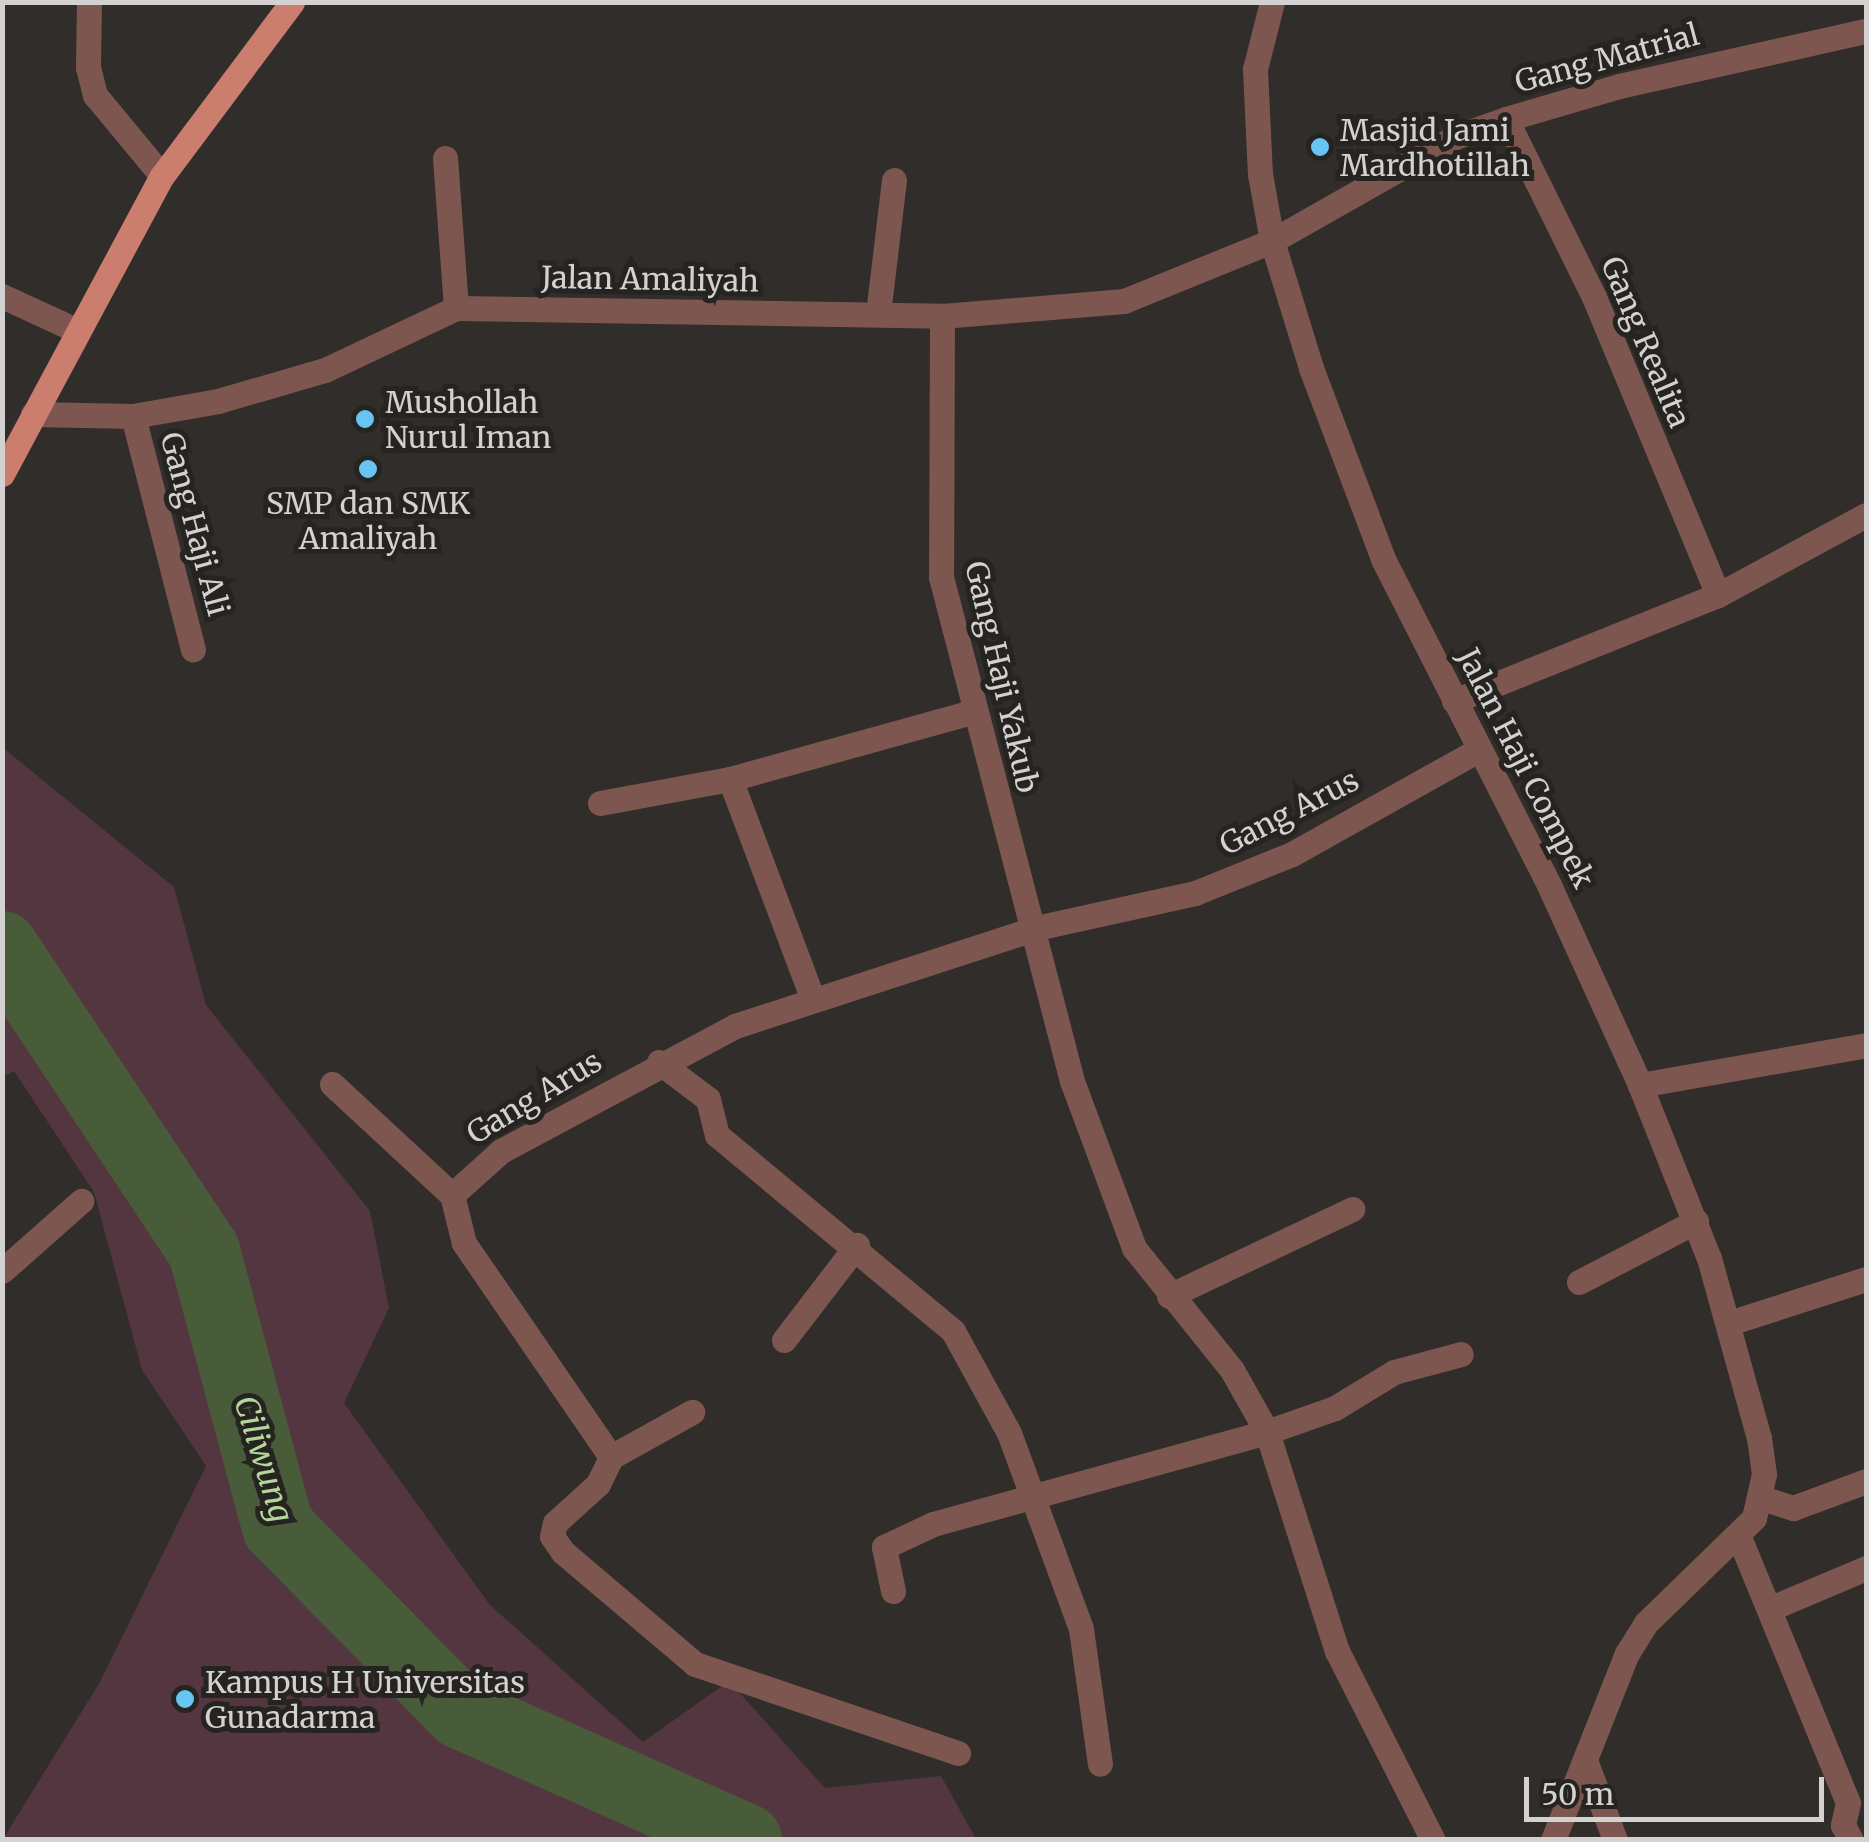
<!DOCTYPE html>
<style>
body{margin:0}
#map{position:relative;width:1869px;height:1842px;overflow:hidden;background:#302d2b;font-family:Merriweather,serif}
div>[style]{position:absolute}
.green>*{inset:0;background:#533640}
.river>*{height:72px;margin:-36px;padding:0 36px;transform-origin:36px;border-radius:36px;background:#495c3a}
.minor>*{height:25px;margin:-12.5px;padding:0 12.5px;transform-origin:12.5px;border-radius:12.5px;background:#7d574f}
.primary>*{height:25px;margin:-12.5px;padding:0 12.5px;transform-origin:12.5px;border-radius:12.5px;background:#cb7d6e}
.dots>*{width:28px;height:28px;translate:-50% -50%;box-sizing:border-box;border:5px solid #262421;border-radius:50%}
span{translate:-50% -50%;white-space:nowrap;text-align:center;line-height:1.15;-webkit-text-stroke:10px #262421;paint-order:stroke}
.street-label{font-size:30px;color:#d4d2d1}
.poi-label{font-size:30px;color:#d4d2d1}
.left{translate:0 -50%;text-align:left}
.water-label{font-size:32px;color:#b5d69a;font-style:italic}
.frame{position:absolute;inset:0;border:5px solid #d4d2d1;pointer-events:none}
.scale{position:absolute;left:1524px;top:1777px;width:300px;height:45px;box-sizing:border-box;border:5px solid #d4d2d1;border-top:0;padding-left:12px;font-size:30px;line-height:35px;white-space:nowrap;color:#d4d2d1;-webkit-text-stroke:8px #262421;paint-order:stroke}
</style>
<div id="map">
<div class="green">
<div style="clip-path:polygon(2px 747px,174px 887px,206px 1005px,370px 1211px,389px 1308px,344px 1403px,490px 1605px,643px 1742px,729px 1681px,825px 1788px,941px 1776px,976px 1839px,3px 1839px,100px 1682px,206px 1466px,142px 1370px,94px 1192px,14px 1071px,3px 1077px)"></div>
</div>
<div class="river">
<div style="left:2px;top:947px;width:365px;rotate:56.4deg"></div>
<div style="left:204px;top:1251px;width:286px;rotate:75deg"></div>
<div style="left:278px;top:1527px;width:261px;rotate:45.5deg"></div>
<div style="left:461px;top:1713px;width:312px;rotate:24deg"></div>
</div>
<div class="minor">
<div style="left:89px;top:2px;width:65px;rotate:90.9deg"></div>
<div style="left:88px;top:67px;width:29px;rotate:76deg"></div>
<div style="left:95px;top:95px;width:105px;rotate:50.4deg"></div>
<div style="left:1272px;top:2px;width:69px;rotate:104.2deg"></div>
<div style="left:1255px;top:69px;width:105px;rotate:87.3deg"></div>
<div style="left:1260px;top:174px;width:68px;rotate:79.8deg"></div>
<div style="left:1272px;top:241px;width:133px;rotate:72.9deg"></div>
<div style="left:1311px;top:368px;width:204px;rotate:69.3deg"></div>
<div style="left:1383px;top:559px;width:366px;rotate:63deg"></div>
<div style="left:1549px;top:885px;width:220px;rotate:65.5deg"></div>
<div style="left:1640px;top:1085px;width:186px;rotate:68.3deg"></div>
<div style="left:1709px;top:1258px;width:187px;rotate:74.5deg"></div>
<div style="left:1759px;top:1438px;width:36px;rotate:82deg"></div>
<div style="left:1764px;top:1474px;width:45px;rotate:102.8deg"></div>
<div style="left:1754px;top:1518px;width:151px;rotate:135.8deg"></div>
<div style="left:1646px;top:1623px;width:36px;rotate:122deg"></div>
<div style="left:1627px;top:1653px;width:201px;rotate:111.6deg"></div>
<div style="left:1506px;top:119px;width:199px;rotate:63.7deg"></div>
<div style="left:1594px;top:297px;width:323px;rotate:67.4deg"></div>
<div style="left:445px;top:158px;width:150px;rotate:85.8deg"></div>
<div style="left:2px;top:296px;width:81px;rotate:24.7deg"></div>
<div style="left:878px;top:314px;width:135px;rotate:-83.2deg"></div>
<div style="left:942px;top:316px;width:261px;rotate:90.2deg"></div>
<div style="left:941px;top:577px;width:521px;rotate:75.43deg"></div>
<div style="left:1072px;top:1081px;width:178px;rotate:69.6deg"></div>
<div style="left:1134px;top:1248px;width:156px;rotate:51.2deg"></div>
<div style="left:1232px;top:1370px;width:71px;rotate:60.6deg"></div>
<div style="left:1267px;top:1432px;width:230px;rotate:72.3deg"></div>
<div style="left:1337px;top:1651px;width:212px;rotate:63.1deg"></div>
<div style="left:33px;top:414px;width:100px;rotate:1.1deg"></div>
<div style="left:133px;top:416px;width:86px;rotate:-10deg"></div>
<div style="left:218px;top:401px;width:111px;rotate:-16.2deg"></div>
<div style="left:325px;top:370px;width:145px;rotate:-25.3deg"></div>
<div style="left:456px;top:308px;width:486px;rotate:0.9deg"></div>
<div style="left:942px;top:316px;width:183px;rotate:-4.7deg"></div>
<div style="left:1124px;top:301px;width:160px;rotate:-22.1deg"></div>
<div style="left:1272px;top:241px;width:210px;rotate:-29.6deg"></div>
<div style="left:1455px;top:137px;width:54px;rotate:-19.4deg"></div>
<div style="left:1506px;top:119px;width:118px;rotate:-16.3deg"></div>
<div style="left:1619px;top:86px;width:253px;rotate:-12.6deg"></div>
<div style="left:133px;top:416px;width:241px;rotate:75.6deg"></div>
<div style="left:1454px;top:701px;width:284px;rotate:-21.9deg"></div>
<div style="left:1718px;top:595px;width:168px;rotate:-28.4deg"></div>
<div style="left:730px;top:779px;width:233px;rotate:69.4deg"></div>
<div style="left:600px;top:803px;width:132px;rotate:-10.5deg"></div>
<div style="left:730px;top:779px;width:250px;rotate:-15.5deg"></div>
<div style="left:659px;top:1062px;width:61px;rotate:37.1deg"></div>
<div style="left:708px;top:1099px;width:37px;rotate:76deg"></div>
<div style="left:717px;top:1135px;width:307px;rotate:39.7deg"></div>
<div style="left:953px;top:1331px;width:116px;rotate:61.2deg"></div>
<div style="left:1009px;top:1433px;width:209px;rotate:69.8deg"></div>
<div style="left:1081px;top:1629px;width:136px;rotate:82deg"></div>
<div style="left:332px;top:1084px;width:163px;rotate:42.8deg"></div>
<div style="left:1640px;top:1085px;width:230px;rotate:-10deg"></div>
<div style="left:2px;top:1271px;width:106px;rotate:-41.5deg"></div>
<div style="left:1579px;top:1282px;width:132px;rotate:-27.5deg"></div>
<div style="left:1169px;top:1296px;width:203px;rotate:-25.4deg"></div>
<div style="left:1729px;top:1323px;width:144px;rotate:-17.8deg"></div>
<div style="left:784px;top:1340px;width:120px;rotate:-52.5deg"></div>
<div style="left:611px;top:1457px;width:93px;rotate:-29.1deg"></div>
<div style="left:1762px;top:1498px;width:33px;rotate:18deg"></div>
<div style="left:1793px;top:1508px;width:78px;rotate:-20.3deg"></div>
<div style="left:1739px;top:1537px;width:287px;rotate:67.7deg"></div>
<div style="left:1848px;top:1803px;width:23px;rotate:103deg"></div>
<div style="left:1843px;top:1825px;width:17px;rotate:62deg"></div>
<div style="left:893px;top:1591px;width:45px;rotate:-101.6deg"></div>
<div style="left:884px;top:1547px;width:54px;rotate:-25.1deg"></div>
<div style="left:933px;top:1524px;width:346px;rotate:-15.4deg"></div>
<div style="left:1267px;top:1432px;width:72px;rotate:-19.4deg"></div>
<div style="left:1335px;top:1408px;width:69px;rotate:-31.4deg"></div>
<div style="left:1394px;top:1372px;width:69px;rotate:-15deg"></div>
<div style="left:1769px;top:1609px;width:105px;rotate:-22.9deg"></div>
<div style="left:958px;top:1753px;width:278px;rotate:-161.3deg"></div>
<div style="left:695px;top:1664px;width:173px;rotate:-139.7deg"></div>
<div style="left:563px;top:1552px;width:19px;rotate:-125deg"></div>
<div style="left:552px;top:1536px;width:13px;rotate:-77deg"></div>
<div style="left:555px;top:1523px;width:58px;rotate:-42.2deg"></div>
<div style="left:598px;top:1484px;width:30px;rotate:-64deg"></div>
<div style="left:611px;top:1457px;width:260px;rotate:-124.5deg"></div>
<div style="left:464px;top:1243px;width:49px;rotate:-104deg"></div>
<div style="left:452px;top:1195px;width:66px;rotate:-41.9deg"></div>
<div style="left:501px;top:1151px;width:265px;rotate:-28.1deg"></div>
<div style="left:735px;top:1026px;width:317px;rotate:-18deg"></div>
<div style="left:1036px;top:928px;width:163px;rotate:-12.4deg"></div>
<div style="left:1195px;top:893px;width:105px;rotate:-21.9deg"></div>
<div style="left:1292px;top:854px;width:211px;rotate:-29.2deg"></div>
<div style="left:1585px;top:1760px;width:85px;rotate:69.4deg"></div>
</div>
<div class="primary">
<div style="left:2px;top:474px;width:338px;rotate:-61.8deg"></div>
<div style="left:162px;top:176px;width:217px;rotate:-53.2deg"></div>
</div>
<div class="dots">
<div style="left:1320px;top:147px;background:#68c4f0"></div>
<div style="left:365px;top:419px;background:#68c4f0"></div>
<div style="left:368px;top:469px;background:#68c4f0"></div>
<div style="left:185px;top:1699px;background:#68c4f0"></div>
</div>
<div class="street-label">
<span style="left:1607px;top:58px;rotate:-15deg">Gang Matrial</span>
<span style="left:650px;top:279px;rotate:1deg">Jalan Amaliyah</span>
<span style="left:1646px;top:342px;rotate:67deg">Gang Realita</span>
<span style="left:195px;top:524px;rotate:75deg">Gang Haji Ali</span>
<span style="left:1002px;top:677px;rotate:77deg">Gang Haji Yakub</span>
<span style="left:1526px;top:768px;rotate:63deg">Jalan Haji Compek</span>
<span style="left:1289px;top:812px;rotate:-27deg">Gang Arus</span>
<span style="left:534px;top:1097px;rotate:-31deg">Gang Arus</span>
</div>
<div class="poi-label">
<span class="left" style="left:1340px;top:147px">Masjid Jami<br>Mardhotillah</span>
<span class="left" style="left:385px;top:419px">Mushollah<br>Nurul Iman</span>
<span style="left:368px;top:520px">SMP dan SMK<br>Amaliyah</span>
<span class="left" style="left:205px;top:1699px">Kampus H Universitas<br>Gunadarma</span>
</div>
<div class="water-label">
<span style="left:263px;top:1459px;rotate:73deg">Ciliwung</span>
</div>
<div class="frame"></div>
<div class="scale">50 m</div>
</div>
